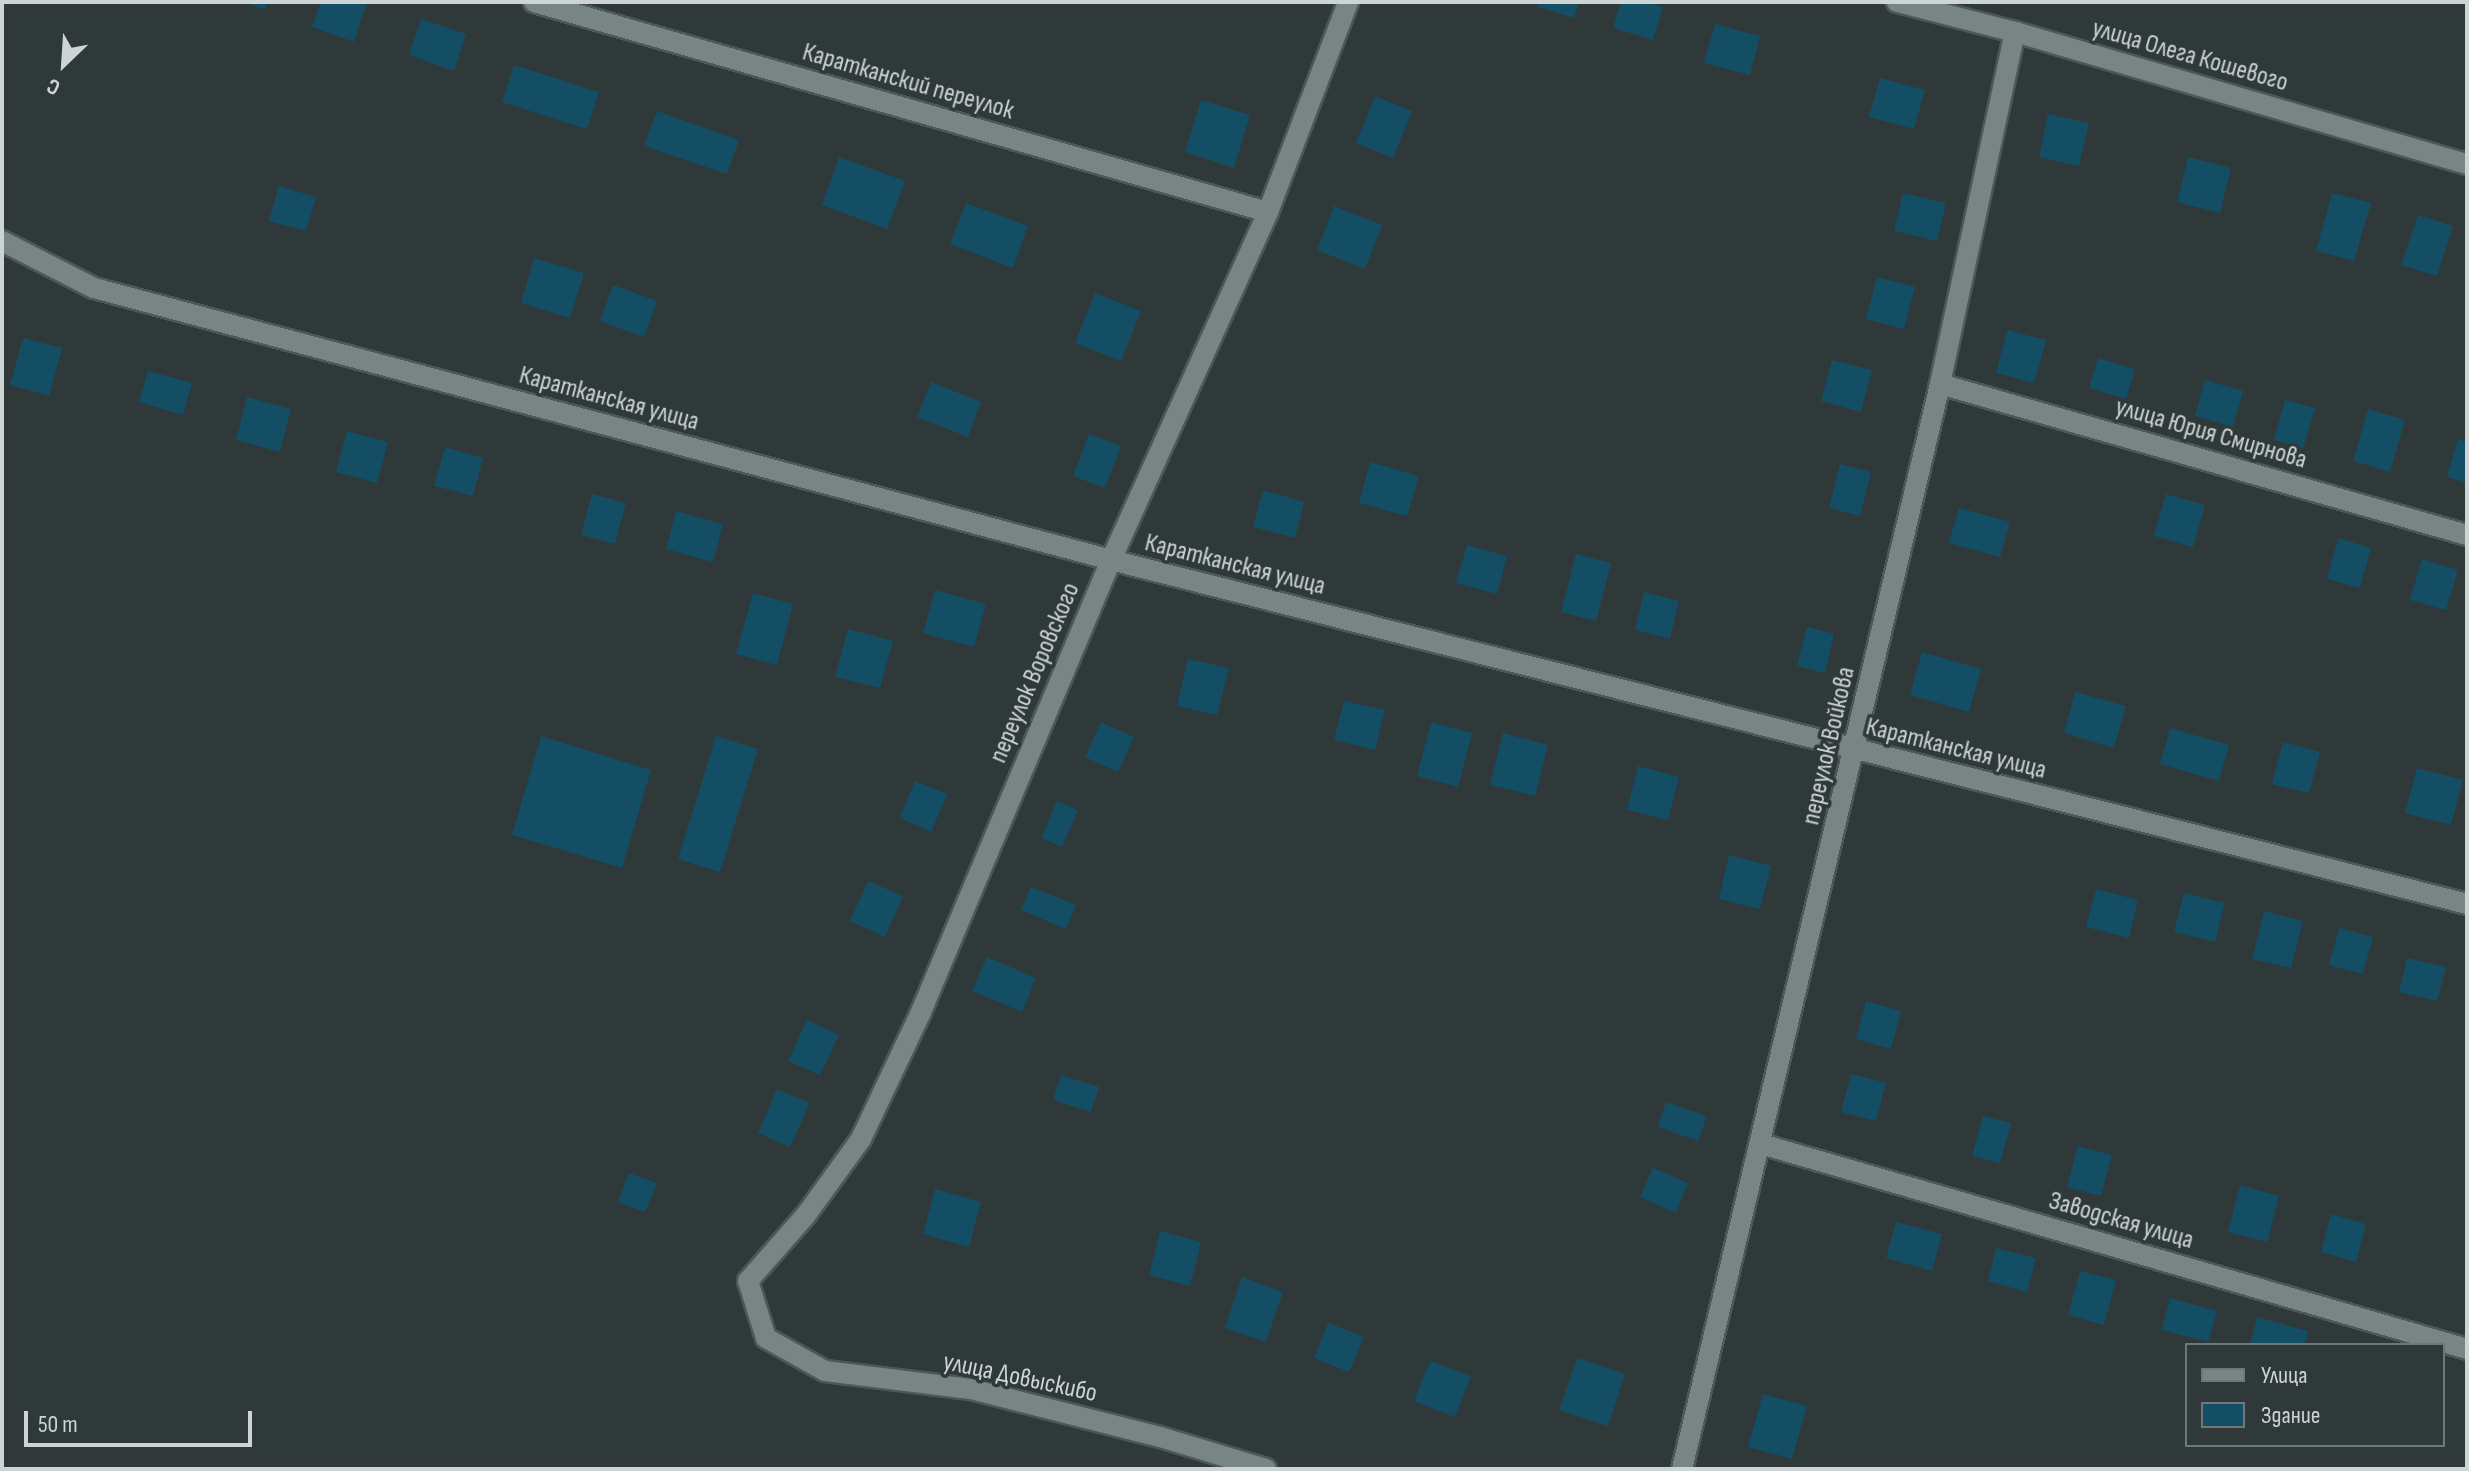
<!DOCTYPE html>
<meta charset="utf-8">
<style>
body{margin:0}
#map{position:relative;width:2469px;height:1471px;overflow:hidden;background:#2f393a;font-family:"Sofia Sans Condensed",sans-serif}
div>[style]{position:absolute}
.building>*{inset:0;background:#144e65}
.roads{filter:drop-shadow(2px 0 #4e5757) drop-shadow(-2px 0 #4e5757) drop-shadow(0 2px #4e5757) drop-shadow(0 -2px #4e5757)}
.street>*{height:20px;margin:-10px;padding:0 10px;transform-origin:10px;border-radius:10px;background:#798484}
.secondary>*{height:20px;margin:-10px;padding:0 10px;transform-origin:10px;border-radius:10px;background:#798484}
span{translate:-50% -50%;white-space:nowrap;text-align:center;line-height:1.15;-webkit-text-stroke:7px #2f393a;paint-order:stroke}
.street-label{font-size:26px;color:#ced4d4}
.frame{position:absolute;inset:0;border:4px solid #ced4d4;pointer-events:none}
.legend{position:absolute;left:2185px;top:1343px;width:260px;height:104px;box-sizing:border-box;background:#2f393a;border:2px solid #6f7778;margin:0;padding:10px 14px;list-style:none;font-size:24px;color:#ced4d4}
.legend li{display:flex;align-items:center;gap:16px;height:40px}
.legend b{width:40px;border:2px solid #6f7778}
.north{position:absolute;left:24px;top:24px;width:80px;height:80px;-webkit-text-stroke:6px #2f393a;paint-order:stroke;rotate:205deg;font-size:22px;font-weight:700;line-height:32px;text-align:center;color:#ced4d4}
.north::after{content:'';display:block;margin:auto;width:28px;height:36px;background:#ced4d4;clip-path:polygon(50% 0,100% 100%,50% 72%,0 100%)}
.scale{position:absolute;left:24px;top:1411px;width:228px;height:36px;box-sizing:border-box;border:4px solid #ced4d4;border-top:0;padding-left:10px;font-size:24px;line-height:28px;white-space:nowrap;color:#ced4d4;-webkit-text-stroke:6px #2f393a;paint-order:stroke}
</style>
<div id="map">
<div class="building">
<div style="clip-path:polygon(244px 2px,268px 2px,265px 10px)"></div>
<div style="clip-path:polygon(321px 2px,367px 2px,354px 42px,312px 27px)"></div>
<div style="clip-path:polygon(1539px 2px,1579px 2px,1574px 18px,1538px 7px)"></div>
<div style="clip-path:polygon(1621px 2px,1646px 2px,1663px 7px,1653px 40px,1613px 28px)"></div>
<div style="clip-path:polygon(421px 19px,466px 34px,454px 71px,409px 55px)"></div>
<div style="clip-path:polygon(1715px 24px,1760px 36px,1750px 75px,1704px 63px)"></div>
<div style="clip-path:polygon(514px 65px,599px 92px,587px 129px,502px 102px)"></div>
<div style="clip-path:polygon(1880px 78px,1925px 90px,1914px 129px,1869px 117px)"></div>
<div style="clip-path:polygon(1375px 96px,1412px 111px,1393px 158px,1356px 143px)"></div>
<div style="clip-path:polygon(1201px 100px,1250px 115px,1234px 168px,1185px 152px)"></div>
<div style="clip-path:polygon(657px 111px,739px 140px,727px 174px,644px 146px)"></div>
<div style="clip-path:polygon(2048px 114px,2089px 123px,2079px 166px,2039px 157px)"></div>
<div style="clip-path:polygon(839px 157px,905px 181px,887px 229px,822px 205px)"></div>
<div style="clip-path:polygon(2188px 157px,2231px 168px,2220px 213px,2177px 202px)"></div>
<div style="clip-path:polygon(279px 186px,316px 197px,306px 231px,269px 221px)"></div>
<div style="clip-path:polygon(1903px 193px,1946px 203px,1937px 241px,1894px 231px)"></div>
<div style="clip-path:polygon(2332px 193px,2371px 203px,2354px 261px,2316px 251px)"></div>
<div style="clip-path:polygon(966px 203px,1028px 226px,1013px 268px,950px 244px)"></div>
<div style="clip-path:polygon(1334px 206px,1382px 225px,1365px 269px,1317px 250px)"></div>
<div style="clip-path:polygon(2418px 215px,2453px 226px,2437px 276px,2401px 265px)"></div>
<div style="clip-path:polygon(534px 258px,584px 273px,570px 318px,521px 303px)"></div>
<div style="clip-path:polygon(1877px 277px,1915px 287px,1904px 329px,1866px 319px)"></div>
<div style="clip-path:polygon(613px 285px,657px 301px,644px 337px,600px 321px)"></div>
<div style="clip-path:polygon(1095px 293px,1141px 311px,1121px 361px,1075px 343px)"></div>
<div style="clip-path:polygon(2007px 330px,2046px 340px,2034px 383px,1996px 373px)"></div>
<div style="clip-path:polygon(23px 338px,62px 348px,49px 396px,10px 385px)"></div>
<div style="clip-path:polygon(2098px 358px,2135px 369px,2126px 399px,2089px 388px)"></div>
<div style="clip-path:polygon(1832px 360px,1872px 370px,1861px 412px,1821px 401px)"></div>
<div style="clip-path:polygon(148px 371px,192px 383px,183px 415px,139px 402px)"></div>
<div style="clip-path:polygon(2205px 380px,2243px 391px,2233px 427px,2195px 416px)"></div>
<div style="clip-path:polygon(931px 382px,981px 402px,968px 437px,917px 417px)"></div>
<div style="clip-path:polygon(247px 397px,291px 409px,280px 452px,236px 440px)"></div>
<div style="clip-path:polygon(2285px 400px,2315px 408px,2303px 449px,2274px 440px)"></div>
<div style="clip-path:polygon(2368px 409px,2405px 420px,2390px 472px,2353px 461px)"></div>
<div style="clip-path:polygon(347px 431px,388px 442px,377px 483px,336px 472px)"></div>
<div style="clip-path:polygon(1089px 434px,1121px 446px,1105px 488px,1073px 476px)"></div>
<div style="clip-path:polygon(2458px 439px,2467px 442px,2467px 483px,2447px 477px)"></div>
<div style="clip-path:polygon(445px 447px,483px 458px,473px 496px,434px 486px)"></div>
<div style="clip-path:polygon(1370px 462px,1419px 476px,1407px 516px,1359px 503px)"></div>
<div style="clip-path:polygon(1840px 464px,1871px 472px,1860px 516px,1829px 508px)"></div>
<div style="clip-path:polygon(1263px 490px,1304px 502px,1295px 538px,1253px 527px)"></div>
<div style="clip-path:polygon(592px 494px,626px 503px,615px 544px,581px 535px)"></div>
<div style="clip-path:polygon(2166px 494px,2205px 505px,2193px 547px,2154px 536px)"></div>
<div style="clip-path:polygon(1959px 508px,2010px 522px,2000px 557px,1949px 543px)"></div>
<div style="clip-path:polygon(676px 511px,723px 524px,713px 562px,666px 549px)"></div>
<div style="clip-path:polygon(2338px 538px,2371px 548px,2360px 588px,2327px 579px)"></div>
<div style="clip-path:polygon(1467px 545px,1507px 556px,1497px 594px,1456px 583px)"></div>
<div style="clip-path:polygon(1576px 554px,1611px 563px,1596px 621px,1561px 612px)"></div>
<div style="clip-path:polygon(2422px 559px,2458px 570px,2446px 610px,2410px 600px)"></div>
<div style="clip-path:polygon(935px 590px,986px 604px,974px 647px,923px 633px)"></div>
<div style="clip-path:polygon(1644px 592px,1679px 601px,1670px 639px,1635px 630px)"></div>
<div style="clip-path:polygon(753px 593px,793px 604px,777px 665px,736px 654px)"></div>
<div style="clip-path:polygon(1807px 627px,1834px 634px,1825px 673px,1797px 666px)"></div>
<div style="clip-path:polygon(848px 629px,893px 641px,880px 688px,835px 677px)"></div>
<div style="clip-path:polygon(1922px 652px,1981px 669px,1969px 712px,1910px 695px)"></div>
<div style="clip-path:polygon(1188px 659px,1229px 668px,1217px 715px,1177px 706px)"></div>
<div style="clip-path:polygon(2075px 692px,2126px 706px,2114px 748px,2064px 733px)"></div>
<div style="clip-path:polygon(1344px 701px,1385px 710px,1375px 750px,1334px 740px)"></div>
<div style="clip-path:polygon(1101px 722px,1134px 737px,1118px 772px,1085px 757px)"></div>
<div style="clip-path:polygon(1431px 722px,1472px 733px,1458px 787px,1417px 776px)"></div>
<div style="clip-path:polygon(2170px 728px,2229px 745px,2219px 781px,2160px 764px)"></div>
<div style="clip-path:polygon(1503px 733px,1548px 745px,1535px 796px,1490px 785px)"></div>
<div style="clip-path:polygon(541px 736px,651px 770px,622px 868px,512px 835px)"></div>
<div style="clip-path:polygon(716px 736px,758px 749px,720px 872px,678px 859px)"></div>
<div style="clip-path:polygon(2283px 742px,2320px 752px,2309px 793px,2272px 784px)"></div>
<div style="clip-path:polygon(1638px 766px,1679px 777px,1668px 820px,1627px 810px)"></div>
<div style="clip-path:polygon(2417px 768px,2463px 780px,2451px 825px,2405px 813px)"></div>
<div style="clip-path:polygon(915px 781px,947px 794px,931px 832px,900px 818px)"></div>
<div style="clip-path:polygon(1057px 801px,1078px 810px,1062px 847px,1041px 838px)"></div>
<div style="clip-path:polygon(1729px 855px,1771px 866px,1760px 909px,1719px 899px)"></div>
<div style="clip-path:polygon(868px 881px,903px 896px,885px 937px,850px 921px)"></div>
<div style="clip-path:polygon(1031px 887px,1076px 905px,1066px 929px,1021px 910px)"></div>
<div style="clip-path:polygon(2096px 889px,2138px 900px,2129px 938px,2086px 927px)"></div>
<div style="clip-path:polygon(2184px 893px,2225px 903px,2215px 942px,2174px 932px)"></div>
<div style="clip-path:polygon(2264px 911px,2303px 921px,2291px 968px,2252px 959px)"></div>
<div style="clip-path:polygon(2339px 928px,2373px 937px,2363px 974px,2329px 965px)"></div>
<div style="clip-path:polygon(987px 957px,1036px 978px,1022px 1012px,972px 991px)"></div>
<div style="clip-path:polygon(2407px 958px,2446px 967px,2437px 1001px,2399px 992px)"></div>
<div style="clip-path:polygon(1866px 1001px,1901px 1011px,1891px 1049px,1856px 1039px)"></div>
<div style="clip-path:polygon(807px 1020px,839px 1035px,820px 1075px,788px 1061px)"></div>
<div style="clip-path:polygon(1851px 1074px,1886px 1083px,1876px 1121px,1841px 1112px)"></div>
<div style="clip-path:polygon(1061px 1075px,1099px 1087px,1091px 1112px,1053px 1100px)"></div>
<div style="clip-path:polygon(777px 1089px,810px 1103px,790px 1147px,758px 1133px)"></div>
<div style="clip-path:polygon(1666px 1102px,1707px 1116px,1698px 1141px,1658px 1127px)"></div>
<div style="clip-path:polygon(1983px 1116px,2011px 1123px,2000px 1163px,1972px 1156px)"></div>
<div style="clip-path:polygon(2078px 1146px,2112px 1155px,2101px 1196px,2067px 1187px)"></div>
<div style="clip-path:polygon(1653px 1168px,1688px 1183px,1676px 1213px,1640px 1197px)"></div>
<div style="clip-path:polygon(629px 1173px,657px 1183px,645px 1212px,618px 1202px)"></div>
<div style="clip-path:polygon(2240px 1185px,2279px 1196px,2267px 1242px,2228px 1232px)"></div>
<div style="clip-path:polygon(935px 1189px,981px 1202px,969px 1247px,923px 1234px)"></div>
<div style="clip-path:polygon(2331px 1214px,2366px 1224px,2356px 1262px,2321px 1252px)"></div>
<div style="clip-path:polygon(1896px 1222px,1942px 1234px,1932px 1271px,1886px 1258px)"></div>
<div style="clip-path:polygon(1160px 1231px,1201px 1242px,1190px 1286px,1149px 1275px)"></div>
<div style="clip-path:polygon(1996px 1248px,2036px 1258px,2027px 1292px,1988px 1281px)"></div>
<div style="clip-path:polygon(2080px 1271px,2116px 1280px,2104px 1325px,2068px 1315px)"></div>
<div style="clip-path:polygon(1242px 1277px,1283px 1292px,1266px 1342px,1225px 1328px)"></div>
<div style="clip-path:polygon(2170px 1298px,2217px 1311px,2208px 1342px,2162px 1330px)"></div>
<div style="clip-path:polygon(2257px 1317px,2308px 1331px,2305px 1345px,2250px 1345px)"></div>
<div style="clip-path:polygon(1328px 1323px,1364px 1337px,1349px 1372px,1314px 1358px)"></div>
<div style="clip-path:polygon(1577px 1358px,1625px 1374px,1608px 1426px,1559px 1410px)"></div>
<div style="clip-path:polygon(1430px 1361px,1471px 1376px,1455px 1417px,1414px 1401px)"></div>
<div style="clip-path:polygon(1763px 1394px,1807px 1406px,1792px 1459px,1748px 1447px)"></div>
</div>
<div class="roads">
<div class="street">
<div style="left:534px;top:2px;width:763px;rotate:15.97deg"></div>
<div style="left:2015px;top:32px;width:471px;rotate:16.3deg"></div>
<div style="left:2px;top:241px;width:103px;rotate:27.1deg"></div>
<div style="left:94px;top:288px;width:1053px;rotate:14.97deg"></div>
<div style="left:1111px;top:560px;width:1399px;rotate:14.23deg"></div>
<div style="left:1940px;top:384px;width:548px;rotate:15.99deg"></div>
<div style="left:1761px;top:1144px;width:735px;rotate:16.19deg"></div>
<div style="left:1266px;top:1469px;width:111px;rotate:-163.2deg"></div>
<div style="left:1160px;top:1437px;width:196px;rotate:-165.8deg"></div>
<div style="left:970px;top:1389px;width:146px;rotate:-172.9deg"></div>
<div style="left:825px;top:1371px;width:68px;rotate:-150.8deg"></div>
<div style="left:766px;top:1338px;width:60px;rotate:-107.5deg"></div>
<div style="left:748px;top:1281px;width:88px;rotate:-48.7deg"></div>
<div style="left:806px;top:1215px;width:94px;rotate:-54.1deg"></div>
<div style="left:861px;top:1139px;width:140px;rotate:-64.7deg"></div>
<div style="left:921px;top:1012px;width:490px;rotate:-67.2deg"></div>
<div style="left:1111px;top:560px;width:382px;rotate:-65.7deg"></div>
<div style="left:1268px;top:212px;width:225px;rotate:-69.1deg"></div>
</div>
<div class="secondary">
<div style="left:1682px;top:1469px;width:1115px;rotate:-76.62deg"></div>
<div style="left:1940px;top:384px;width:360px;rotate:-78deg"></div>
<div style="left:2015px;top:32px;width:122px;rotate:-165.7deg"></div>
</div>
</div>
<div class="street-label">
<span style="left:2190px;top:56px;rotate:16deg">улица Олега Кошевого</span>
<span style="left:908px;top:82px;rotate:16deg">Каратканский переулок</span>
<span style="left:609px;top:399px;rotate:15deg">Каратканская улица</span>
<span style="left:2211px;top:434px;rotate:16deg">улица Юрия Смирнова</span>
<span style="left:1235px;top:565px;rotate:14deg">Каратканская улица</span>
<span style="left:1035px;top:673px;rotate:-67deg">переулок Воровского</span>
<span style="left:1829px;top:746px;rotate:-77deg">переулок Войкова</span>
<span style="left:1956px;top:749px;rotate:14deg">Каратканская улица</span>
<span style="left:2121px;top:1221px;rotate:16deg">Заводская улица</span>
<span style="left:1020px;top:1378px;rotate:12deg">улица Довыскибо</span>
</div>
<div class="frame"></div>
<ul class="legend">
<li><b style="height:10px;background:#798484"></b>Улица</li>
<li><b style="height:22px;background:#144e65"></b>Здание</li>
</ul>
<div class="north">С</div>
<div class="scale">50 m</div>
</div>
